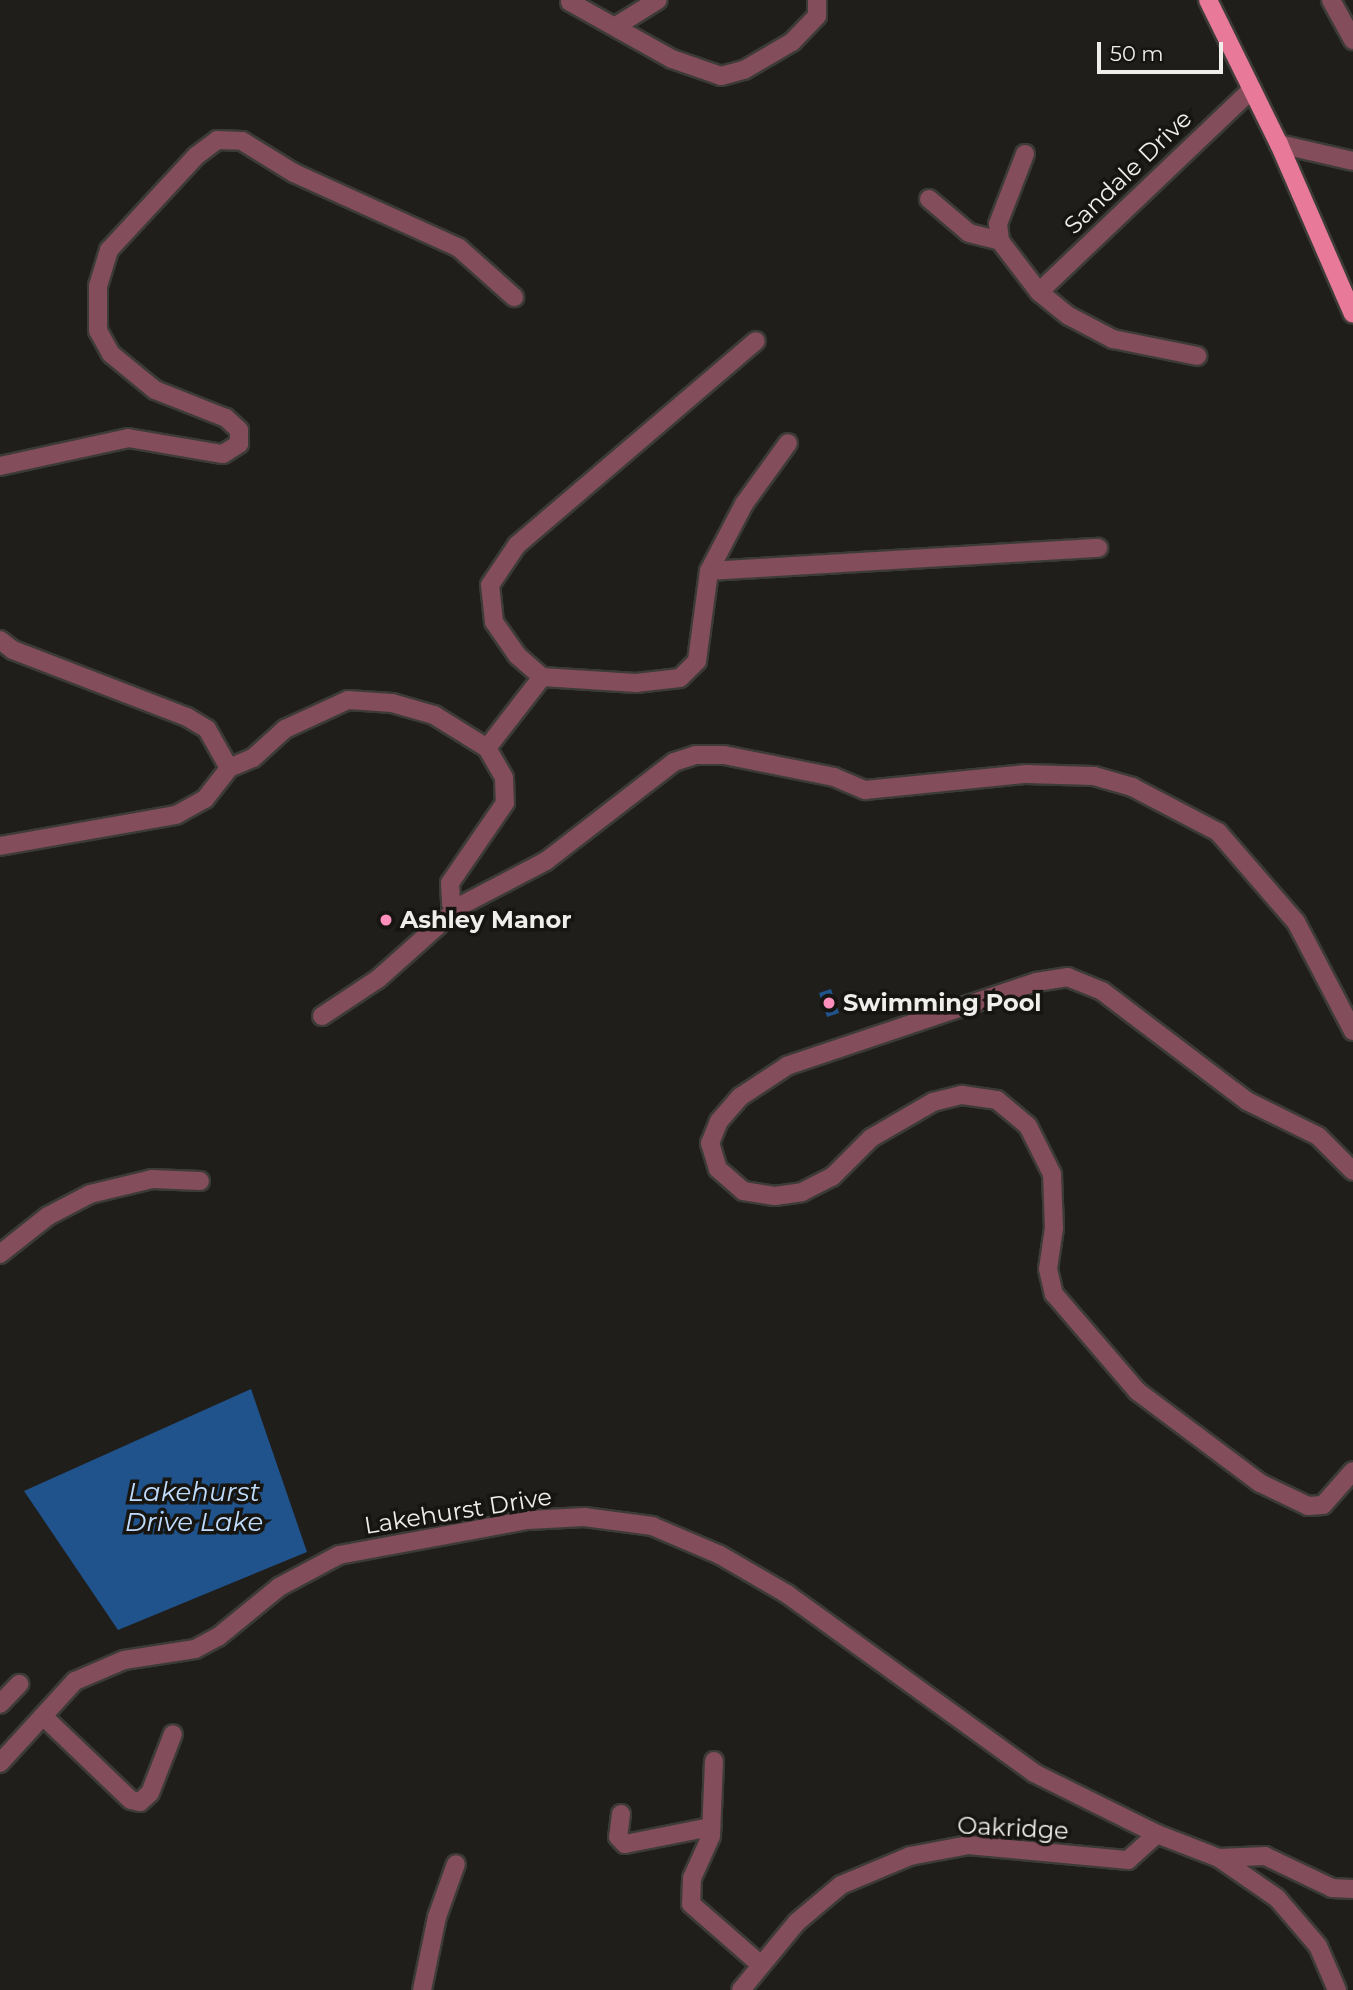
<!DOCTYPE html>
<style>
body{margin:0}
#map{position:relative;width:1353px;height:1990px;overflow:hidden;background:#1f1e1b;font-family:Montserrat,sans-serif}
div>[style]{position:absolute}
.water>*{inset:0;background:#20538b}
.roads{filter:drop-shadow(2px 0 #3c3b38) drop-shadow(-2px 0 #3c3b38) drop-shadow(0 2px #3c3b38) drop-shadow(0 -2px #3c3b38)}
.minor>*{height:18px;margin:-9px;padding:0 9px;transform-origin:9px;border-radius:9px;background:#834d5b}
.major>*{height:18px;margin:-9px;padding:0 9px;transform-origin:9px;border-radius:9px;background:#e97999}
.dots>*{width:19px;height:19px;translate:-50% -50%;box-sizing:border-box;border:4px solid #161512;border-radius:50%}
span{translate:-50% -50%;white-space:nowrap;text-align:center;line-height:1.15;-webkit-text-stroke:7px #161512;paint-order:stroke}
.street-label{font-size:24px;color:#efeeec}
.poi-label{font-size:24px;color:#efeeec;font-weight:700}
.left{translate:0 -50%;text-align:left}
.water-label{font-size:26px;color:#c0dcfd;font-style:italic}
.scale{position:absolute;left:1097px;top:42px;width:126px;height:32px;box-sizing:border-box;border:4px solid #efeeec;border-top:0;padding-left:9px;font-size:21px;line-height:24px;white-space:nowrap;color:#efeeec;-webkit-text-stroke:5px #161512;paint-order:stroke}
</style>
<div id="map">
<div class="water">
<div style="clip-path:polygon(831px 989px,839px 1013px,827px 1017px,819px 993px)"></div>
<div style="clip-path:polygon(251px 1389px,307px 1552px,118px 1630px,24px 1491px)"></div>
</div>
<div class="roads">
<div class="minor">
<div style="left:1331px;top:0;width:46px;rotate:61.2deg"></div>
<div style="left:570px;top:2px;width:117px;rotate:29.2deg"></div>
<div style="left:672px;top:59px;width:52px;rotate:19.1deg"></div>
<div style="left:721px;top:76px;width:24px;rotate:-15deg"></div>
<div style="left:744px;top:70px;width:56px;rotate:-30.3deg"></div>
<div style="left:792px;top:42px;width:36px;rotate:-46deg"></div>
<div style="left:817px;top:16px;width:16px;rotate:-90deg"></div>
<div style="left:616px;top:26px;width:49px;rotate:-31.8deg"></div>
<div style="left:1279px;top:144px;width:76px;rotate:12.9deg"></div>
<div style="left:1025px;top:154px;width:75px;rotate:111.1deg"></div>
<div style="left:998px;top:224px;width:17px;rotate:83deg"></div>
<div style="left:1000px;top:241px;width:64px;rotate:52.6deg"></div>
<div style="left:1039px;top:292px;width:38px;rotate:39deg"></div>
<div style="left:1069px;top:316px;width:50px;rotate:27.6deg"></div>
<div style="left:1113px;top:339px;width:86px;rotate:11.4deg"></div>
<div style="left:929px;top:199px;width:52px;rotate:40.4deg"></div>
<div style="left:969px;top:233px;width:32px;rotate:14deg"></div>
<div style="left:1039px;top:292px;width:294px;rotate:-43.6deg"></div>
<div style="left:0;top:466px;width:131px;rotate:-12.3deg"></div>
<div style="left:128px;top:438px;width:96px;rotate:9.6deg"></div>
<div style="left:223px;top:454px;width:19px;rotate:-32deg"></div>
<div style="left:239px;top:444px;width:14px;rotate:-90deg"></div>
<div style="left:239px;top:430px;width:18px;rotate:-137deg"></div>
<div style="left:226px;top:418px;width:76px;rotate:-158.5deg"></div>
<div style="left:155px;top:390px;width:57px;rotate:-140.7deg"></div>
<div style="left:111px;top:354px;width:26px;rotate:-119deg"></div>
<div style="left:98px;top:331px;width:45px;rotate:-90deg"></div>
<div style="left:98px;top:286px;width:38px;rotate:-73deg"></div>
<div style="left:109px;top:250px;width:128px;rotate:-47.2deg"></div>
<div style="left:196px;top:156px;width:26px;rotate:-37deg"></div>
<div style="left:217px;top:140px;width:25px;rotate:2deg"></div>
<div style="left:242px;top:141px;width:61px;rotate:31.6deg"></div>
<div style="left:294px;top:173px;width:181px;rotate:24.4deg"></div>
<div style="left:459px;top:248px;width:74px;rotate:41.7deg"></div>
<div style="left:709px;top:571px;width:390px;rotate:-3.4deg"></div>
<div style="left:0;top:640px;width:16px;rotate:38deg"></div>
<div style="left:13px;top:650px;width:186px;rotate:21.1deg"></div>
<div style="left:187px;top:717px;width:23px;rotate:31deg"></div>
<div style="left:207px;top:729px;width:45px;rotate:60.6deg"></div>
<div style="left:542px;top:677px;width:33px;rotate:-139deg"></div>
<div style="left:517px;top:655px;width:40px;rotate:-124.9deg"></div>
<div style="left:494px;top:622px;width:37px;rotate:-96deg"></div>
<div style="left:490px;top:585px;width:48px;rotate:-56deg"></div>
<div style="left:517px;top:545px;width:314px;rotate:-40.5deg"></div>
<div style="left:542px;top:677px;width:94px;rotate:3.7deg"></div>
<div style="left:636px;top:683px;width:44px;rotate:-6.5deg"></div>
<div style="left:680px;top:678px;width:24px;rotate:-45deg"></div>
<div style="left:697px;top:661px;width:91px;rotate:-82.4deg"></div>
<div style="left:709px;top:571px;width:76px;rotate:-62.4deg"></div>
<div style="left:744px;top:504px;width:75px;rotate:-54.2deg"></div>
<div style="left:487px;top:748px;width:90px;rotate:-52.2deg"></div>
<div style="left:229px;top:768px;width:26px;rotate:-23deg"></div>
<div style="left:253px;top:758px;width:43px;rotate:-42.2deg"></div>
<div style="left:285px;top:729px;width:69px;rotate:-24.7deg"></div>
<div style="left:348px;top:700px;width:44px;rotate:3.9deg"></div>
<div style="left:392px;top:703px;width:44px;rotate:15.9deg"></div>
<div style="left:434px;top:715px;width:62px;rotate:31.9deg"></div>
<div style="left:487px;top:748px;width:34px;rotate:60deg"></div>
<div style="left:504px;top:778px;width:25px;rotate:88deg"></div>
<div style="left:505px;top:803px;width:97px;rotate:124.5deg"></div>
<div style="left:450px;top:883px;width:20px;rotate:87deg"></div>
<div style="left:451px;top:903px;width:9px;rotate:18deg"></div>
<div style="left:460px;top:906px;width:97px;rotate:-27.6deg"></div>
<div style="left:546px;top:861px;width:162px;rotate:-37.7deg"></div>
<div style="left:674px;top:762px;width:22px;rotate:-18deg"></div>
<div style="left:695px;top:755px;width:29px"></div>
<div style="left:724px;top:755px;width:112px;rotate:11.3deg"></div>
<div style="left:834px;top:777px;width:34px;rotate:23deg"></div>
<div style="left:865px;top:790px;width:162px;rotate:-5.7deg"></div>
<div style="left:1026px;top:774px;width:68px;rotate:1.7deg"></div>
<div style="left:1094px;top:776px;width:40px;rotate:16deg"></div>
<div style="left:1132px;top:787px;width:97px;rotate:27.6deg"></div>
<div style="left:1218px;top:832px;width:119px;rotate:49.1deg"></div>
<div style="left:1296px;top:922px;width:123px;rotate:62.4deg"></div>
<div style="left:0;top:846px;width:179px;rotate:-10deg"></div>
<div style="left:176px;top:815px;width:33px;rotate:-29deg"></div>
<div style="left:205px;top:799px;width:39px;rotate:-52deg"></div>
<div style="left:322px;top:1016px;width:67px;rotate:-33.5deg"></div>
<div style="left:378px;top:979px;width:110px;rotate:-41.7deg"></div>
<div style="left:1353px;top:1171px;width:49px;rotate:-135deg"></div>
<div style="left:1318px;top:1136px;width:79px;rotate:-153.8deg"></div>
<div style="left:1247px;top:1101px;width:182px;rotate:-142.8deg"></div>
<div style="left:1102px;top:991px;width:37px;rotate:-158deg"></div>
<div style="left:1068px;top:977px;width:32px;rotate:171deg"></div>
<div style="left:1036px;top:982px;width:263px;rotate:161.4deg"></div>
<div style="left:787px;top:1066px;width:56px;rotate:146.6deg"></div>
<div style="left:740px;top:1097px;width:32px;rotate:131deg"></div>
<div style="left:719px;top:1121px;width:24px;rotate:112deg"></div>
<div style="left:710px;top:1143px;width:27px;rotate:73deg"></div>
<div style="left:718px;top:1169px;width:33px;rotate:41deg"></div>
<div style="left:743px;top:1191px;width:32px;rotate:9deg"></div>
<div style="left:775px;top:1196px;width:27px;rotate:-8deg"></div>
<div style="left:802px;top:1192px;width:34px;rotate:-27deg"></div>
<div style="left:832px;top:1177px;width:55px;rotate:-45deg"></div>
<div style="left:871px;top:1138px;width:72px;rotate:-30.1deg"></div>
<div style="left:933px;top:1102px;width:30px;rotate:-14deg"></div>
<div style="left:962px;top:1095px;width:35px;rotate:8deg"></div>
<div style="left:997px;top:1100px;width:40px;rotate:40deg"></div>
<div style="left:1028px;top:1126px;width:54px;rotate:63.4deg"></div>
<div style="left:1052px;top:1174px;width:54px;rotate:87.9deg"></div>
<div style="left:1054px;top:1228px;width:41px;rotate:98.3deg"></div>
<div style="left:1048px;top:1269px;width:26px;rotate:77deg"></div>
<div style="left:1054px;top:1294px;width:128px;rotate:49.4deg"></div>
<div style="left:1137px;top:1391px;width:154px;rotate:36.8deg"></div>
<div style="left:1260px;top:1483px;width:53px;rotate:25.6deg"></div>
<div style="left:1308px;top:1506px;width:15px;rotate:-4deg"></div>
<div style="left:1323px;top:1505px;width:45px;rotate:-48.6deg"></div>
<div style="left:0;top:1254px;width:61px;rotate:-38.4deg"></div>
<div style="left:48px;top:1216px;width:47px;rotate:-27.6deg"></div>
<div style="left:90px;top:1194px;width:64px;rotate:-13.6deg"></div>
<div style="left:152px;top:1179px;width:48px;rotate:2.4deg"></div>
<div style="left:0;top:1704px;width:28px;rotate:-46deg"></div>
<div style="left:44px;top:1717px;width:120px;rotate:43.7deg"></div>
<div style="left:131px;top:1800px;width:9px;rotate:13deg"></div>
<div style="left:140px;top:1802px;width:13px;rotate:-42deg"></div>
<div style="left:150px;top:1793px;width:63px;rotate:-68.7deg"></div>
<div style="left:714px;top:1761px;width:75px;rotate:92.3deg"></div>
<div style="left:711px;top:1836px;width:46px;rotate:114.3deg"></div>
<div style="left:692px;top:1878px;width:26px;rotate:92deg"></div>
<div style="left:691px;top:1904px;width:93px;rotate:41.1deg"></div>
<div style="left:0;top:1763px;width:111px;rotate:-47.6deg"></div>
<div style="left:75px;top:1681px;width:53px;rotate:-23.2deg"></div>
<div style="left:124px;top:1660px;width:72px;rotate:-8.8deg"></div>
<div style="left:195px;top:1649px;width:26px;rotate:-28deg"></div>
<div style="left:218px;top:1637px;width:79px;rotate:-39.3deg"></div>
<div style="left:279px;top:1587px;width:68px;rotate:-28.1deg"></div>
<div style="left:339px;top:1555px;width:192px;rotate:-10.5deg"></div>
<div style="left:528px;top:1520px;width:56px;rotate:-3.1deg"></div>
<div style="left:584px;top:1517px;width:69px;rotate:7.5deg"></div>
<div style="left:652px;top:1526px;width:74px;rotate:23.1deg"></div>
<div style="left:720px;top:1555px;width:78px;rotate:30.2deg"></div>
<div style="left:787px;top:1594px;width:305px;rotate:35.9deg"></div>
<div style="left:1034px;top:1773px;width:137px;rotate:26.4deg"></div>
<div style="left:1157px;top:1834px;width:66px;rotate:21.2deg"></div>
<div style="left:1219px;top:1858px;width:70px;rotate:34.6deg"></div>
<div style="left:1277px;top:1898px;width:63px;rotate:49.5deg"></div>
<div style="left:1318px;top:1946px;width:48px;rotate:66.6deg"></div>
<div style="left:621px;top:1814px;width:23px;rotate:97deg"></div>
<div style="left:618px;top:1837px;width:10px;rotate:45deg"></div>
<div style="left:625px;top:1844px;width:88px;rotate:-11.2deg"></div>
<div style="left:1219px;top:1858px;width:46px;rotate:-2.5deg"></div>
<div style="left:1265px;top:1856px;width:74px;rotate:25.5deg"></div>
<div style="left:1332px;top:1888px;width:21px;rotate:3deg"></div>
<div style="left:422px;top:1990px;width:75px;rotate:-78.4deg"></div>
<div style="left:437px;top:1917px;width:56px;rotate:-70.3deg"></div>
<div style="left:741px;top:1990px;width:88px;rotate:-50.5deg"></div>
<div style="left:797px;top:1922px;width:57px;rotate:-40.1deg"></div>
<div style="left:841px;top:1885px;width:75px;rotate:-22.8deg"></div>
<div style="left:910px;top:1856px;width:59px;rotate:-10.7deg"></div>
<div style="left:968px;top:1845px;width:161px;rotate:5.4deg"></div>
<div style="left:1128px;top:1860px;width:39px;rotate:-42deg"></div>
</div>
<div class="major">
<div style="left:1208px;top:0;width:161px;rotate:63.8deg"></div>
<div style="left:1279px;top:144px;width:185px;rotate:66.5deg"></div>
</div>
</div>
<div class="dots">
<div style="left:386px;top:920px;background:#fe8ebc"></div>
<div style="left:829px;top:1003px;background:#fe8ebc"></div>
</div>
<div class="street-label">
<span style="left:1128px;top:172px;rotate:-44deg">Sandale Drive</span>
<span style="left:458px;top:1511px;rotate:-9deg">Lakehurst Drive</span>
<span style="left:1013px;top:1828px;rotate:3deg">Oakridge</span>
</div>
<div class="poi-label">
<span class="left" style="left:400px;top:920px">Ashley Manor</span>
<span class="left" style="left:843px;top:1003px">Swimming Pool</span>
</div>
<div class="water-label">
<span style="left:194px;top:1508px">Lakehurst<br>Drive Lake</span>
</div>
<div class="scale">50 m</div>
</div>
